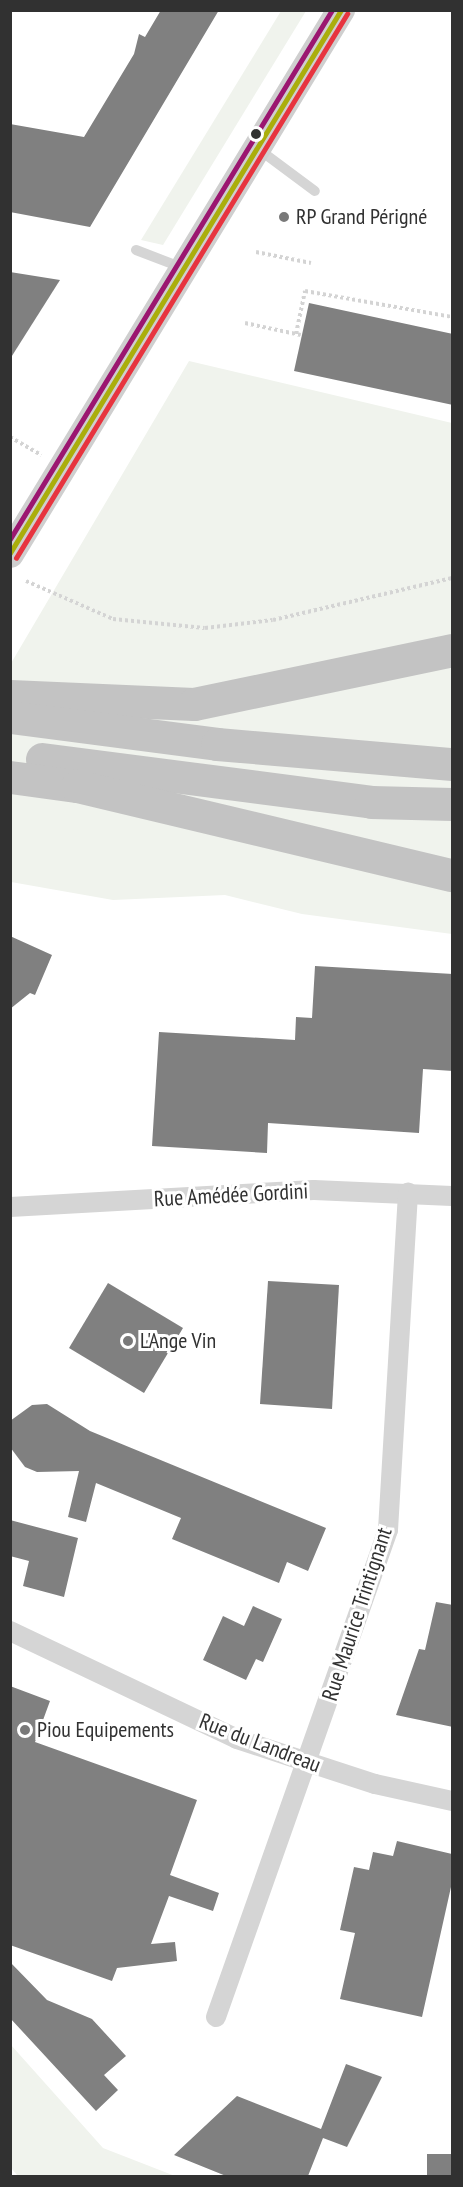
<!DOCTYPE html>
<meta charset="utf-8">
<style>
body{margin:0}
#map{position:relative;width:463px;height:2187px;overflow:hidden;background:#fff;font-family:"PT Sans Narrow",sans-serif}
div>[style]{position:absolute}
.green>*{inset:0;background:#f0f3ed}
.building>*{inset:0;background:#808080}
.path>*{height:4px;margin-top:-2px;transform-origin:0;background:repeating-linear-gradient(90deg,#d4d4d4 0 3px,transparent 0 6px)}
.lane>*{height:10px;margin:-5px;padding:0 5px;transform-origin:5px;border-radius:5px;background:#d5d5d5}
.street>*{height:20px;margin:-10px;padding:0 10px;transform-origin:10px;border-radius:10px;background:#d5d5d5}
.secondary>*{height:28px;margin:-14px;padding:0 14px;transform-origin:14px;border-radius:14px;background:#cfcfcf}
.highway>*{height:33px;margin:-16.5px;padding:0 16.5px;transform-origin:16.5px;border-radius:16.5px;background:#c3c3c3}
.bus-1>*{height:4.5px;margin:-2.25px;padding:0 2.25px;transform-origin:2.25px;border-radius:2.25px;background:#aaae0c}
.bus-2>*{height:4.5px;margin:-2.25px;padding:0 2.25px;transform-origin:2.25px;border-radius:2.25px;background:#e7343f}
.bus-3>*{height:4.5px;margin:-2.25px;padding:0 2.25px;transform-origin:2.25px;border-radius:2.25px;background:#9b1670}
.dots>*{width:16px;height:16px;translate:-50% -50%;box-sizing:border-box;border:3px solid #fff;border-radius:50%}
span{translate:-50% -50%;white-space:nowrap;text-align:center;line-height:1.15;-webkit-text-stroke:6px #fff;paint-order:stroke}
.poi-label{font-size:22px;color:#313131}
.left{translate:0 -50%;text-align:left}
.street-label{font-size:22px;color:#313131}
.frame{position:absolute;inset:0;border:12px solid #313131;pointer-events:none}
</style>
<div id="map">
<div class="green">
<div style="clip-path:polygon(281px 11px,306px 11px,163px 245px,141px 240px)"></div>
<div style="clip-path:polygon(189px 361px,452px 423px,452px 934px,302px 914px,225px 895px,113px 900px,11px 882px,10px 665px)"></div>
<div style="clip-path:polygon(11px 2045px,103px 2148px,175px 2176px,18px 2176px,11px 2168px)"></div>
</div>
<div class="building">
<div style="clip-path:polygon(161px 10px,219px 10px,90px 227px,10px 212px,10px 124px,84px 137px,134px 54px,139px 34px,145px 37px)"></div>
<div style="clip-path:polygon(10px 272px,60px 280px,10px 359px)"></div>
<div style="clip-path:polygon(309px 303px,453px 334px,453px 405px,294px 371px)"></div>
<div style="clip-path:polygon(10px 936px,52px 955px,35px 995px,30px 993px,10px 1009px)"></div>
<div style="clip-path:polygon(315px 966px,453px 974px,453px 1071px,423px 1069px,419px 1133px,268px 1123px,267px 1153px,152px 1146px,159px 1032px,295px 1040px,296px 1017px,312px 1018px)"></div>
<div style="clip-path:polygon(268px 1281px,339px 1285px,332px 1409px,260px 1404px)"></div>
<div style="clip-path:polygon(108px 1283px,183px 1328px,144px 1393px,69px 1348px)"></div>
<div style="clip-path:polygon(47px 1404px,90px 1431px,326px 1528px,308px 1571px,287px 1562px,279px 1583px,172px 1539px,181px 1518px,96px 1483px,86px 1522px,68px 1517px,79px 1471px,37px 1472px,25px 1467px,10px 1447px,10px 1421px,32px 1405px)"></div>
<div style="clip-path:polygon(10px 1520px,78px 1538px,64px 1597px,23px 1586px,29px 1561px,10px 1556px)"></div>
<div style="clip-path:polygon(436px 1602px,453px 1605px,453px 1727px,396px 1715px,419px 1649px,425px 1650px)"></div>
<div style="clip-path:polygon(253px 1606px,282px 1619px,263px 1662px,256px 1659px,246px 1680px,203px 1660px,223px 1616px,244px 1626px)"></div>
<div style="clip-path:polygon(10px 1686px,50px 1701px,35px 1742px,197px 1800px,170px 1875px,219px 1893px,213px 1911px,169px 1896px,151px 1944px,175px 1942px,177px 1961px,117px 1968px,112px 1981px,10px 1945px)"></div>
<div style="clip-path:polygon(397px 1841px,452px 1854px,453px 1878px,422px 2017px,340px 1999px,355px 1933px,340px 1930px,354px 1867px,369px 1870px,373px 1852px,393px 1856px)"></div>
<div style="clip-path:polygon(10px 1962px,47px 2000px,92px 2019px,126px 2056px,104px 2075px,118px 2090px,96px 2111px,10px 2018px)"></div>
<div style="clip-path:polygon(346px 2064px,382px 2077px,347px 2147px,323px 2138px,308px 2176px,226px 2176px,174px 2155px,237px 2096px,321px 2129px)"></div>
<div style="clip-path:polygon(427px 2154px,453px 2154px,453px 2176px,427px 2176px)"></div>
</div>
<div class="path">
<div style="left:256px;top:252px;width:56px;rotate:11.3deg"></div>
<div style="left:245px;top:323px;width:57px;rotate:12.1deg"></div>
<div style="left:296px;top:334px;width:44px;rotate:-78.2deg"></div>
<div style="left:305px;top:291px;width:149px;rotate:10deg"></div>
<div style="left:10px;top:437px;width:36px;rotate:30deg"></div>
<div style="left:26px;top:581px;width:95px;rotate:23.6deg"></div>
<div style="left:113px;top:619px;width:92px;rotate:5.6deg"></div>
<div style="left:205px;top:628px;width:68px;rotate:-6.7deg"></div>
<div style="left:273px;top:620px;width:184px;rotate:-13.2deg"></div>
</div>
<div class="lane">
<div style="left:257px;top:148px;width:72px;rotate:36.6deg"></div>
<div style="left:136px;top:250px;width:50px;rotate:21deg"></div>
</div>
<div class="street">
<div style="left:10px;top:1207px;width:304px;rotate:-3.2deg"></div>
<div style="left:314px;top:1190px;width:138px;rotate:2.5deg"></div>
<div style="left:10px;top:1631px;width:251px;rotate:25.4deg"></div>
<div style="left:237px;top:1739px;width:145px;rotate:18.1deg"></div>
<div style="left:375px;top:1784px;width:79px;rotate:12.4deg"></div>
<div style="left:216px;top:2017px;width:516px;rotate:-70.55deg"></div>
<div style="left:388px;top:1530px;width:338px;rotate:-86.6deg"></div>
</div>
<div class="secondary">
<div style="left:10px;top:554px;width:637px;rotate:-58.68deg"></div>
</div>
<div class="highway">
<div style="left:10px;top:696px;width:184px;rotate:2.5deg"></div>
<div style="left:194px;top:704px;width:264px;rotate:-11.8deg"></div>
<div style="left:10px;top:717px;width:209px;rotate:7.4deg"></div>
<div style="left:217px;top:744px;width:236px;rotate:4.9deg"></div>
<div style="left:42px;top:759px;width:332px;rotate:7.4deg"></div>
<div style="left:371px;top:802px;width:81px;rotate:1.4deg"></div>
<div style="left:10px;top:777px;width:68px;rotate:7.7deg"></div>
<div style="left:77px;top:786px;width:385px;rotate:13.4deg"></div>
</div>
<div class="bus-1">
<div style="left:10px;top:553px;width:636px;rotate:-58.63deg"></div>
</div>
<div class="bus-2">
<div style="left:16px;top:558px;width:637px;rotate:-58.68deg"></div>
</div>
<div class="bus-3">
<div style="left:10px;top:539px;width:619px;rotate:-58.67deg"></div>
</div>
<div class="dots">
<div style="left:256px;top:134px;background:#313131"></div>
<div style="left:284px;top:217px;background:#797979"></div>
<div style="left:128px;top:1341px;background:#797979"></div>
<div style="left:25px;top:1730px;background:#797979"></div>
</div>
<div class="poi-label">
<span class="left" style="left:296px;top:217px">RP Grand Périgné</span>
<span class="left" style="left:140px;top:1341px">L'Ange Vin</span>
<span class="left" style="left:37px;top:1730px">Piou Equipements</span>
</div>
<div class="street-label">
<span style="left:231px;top:1195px;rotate:-3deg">Rue Amédée Gordini</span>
<span style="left:357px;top:1614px;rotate:-72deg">Rue Maurice Trintignant</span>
<span style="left:260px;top:1743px;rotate:21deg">Rue du Landreau</span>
</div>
<div class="frame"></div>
</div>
